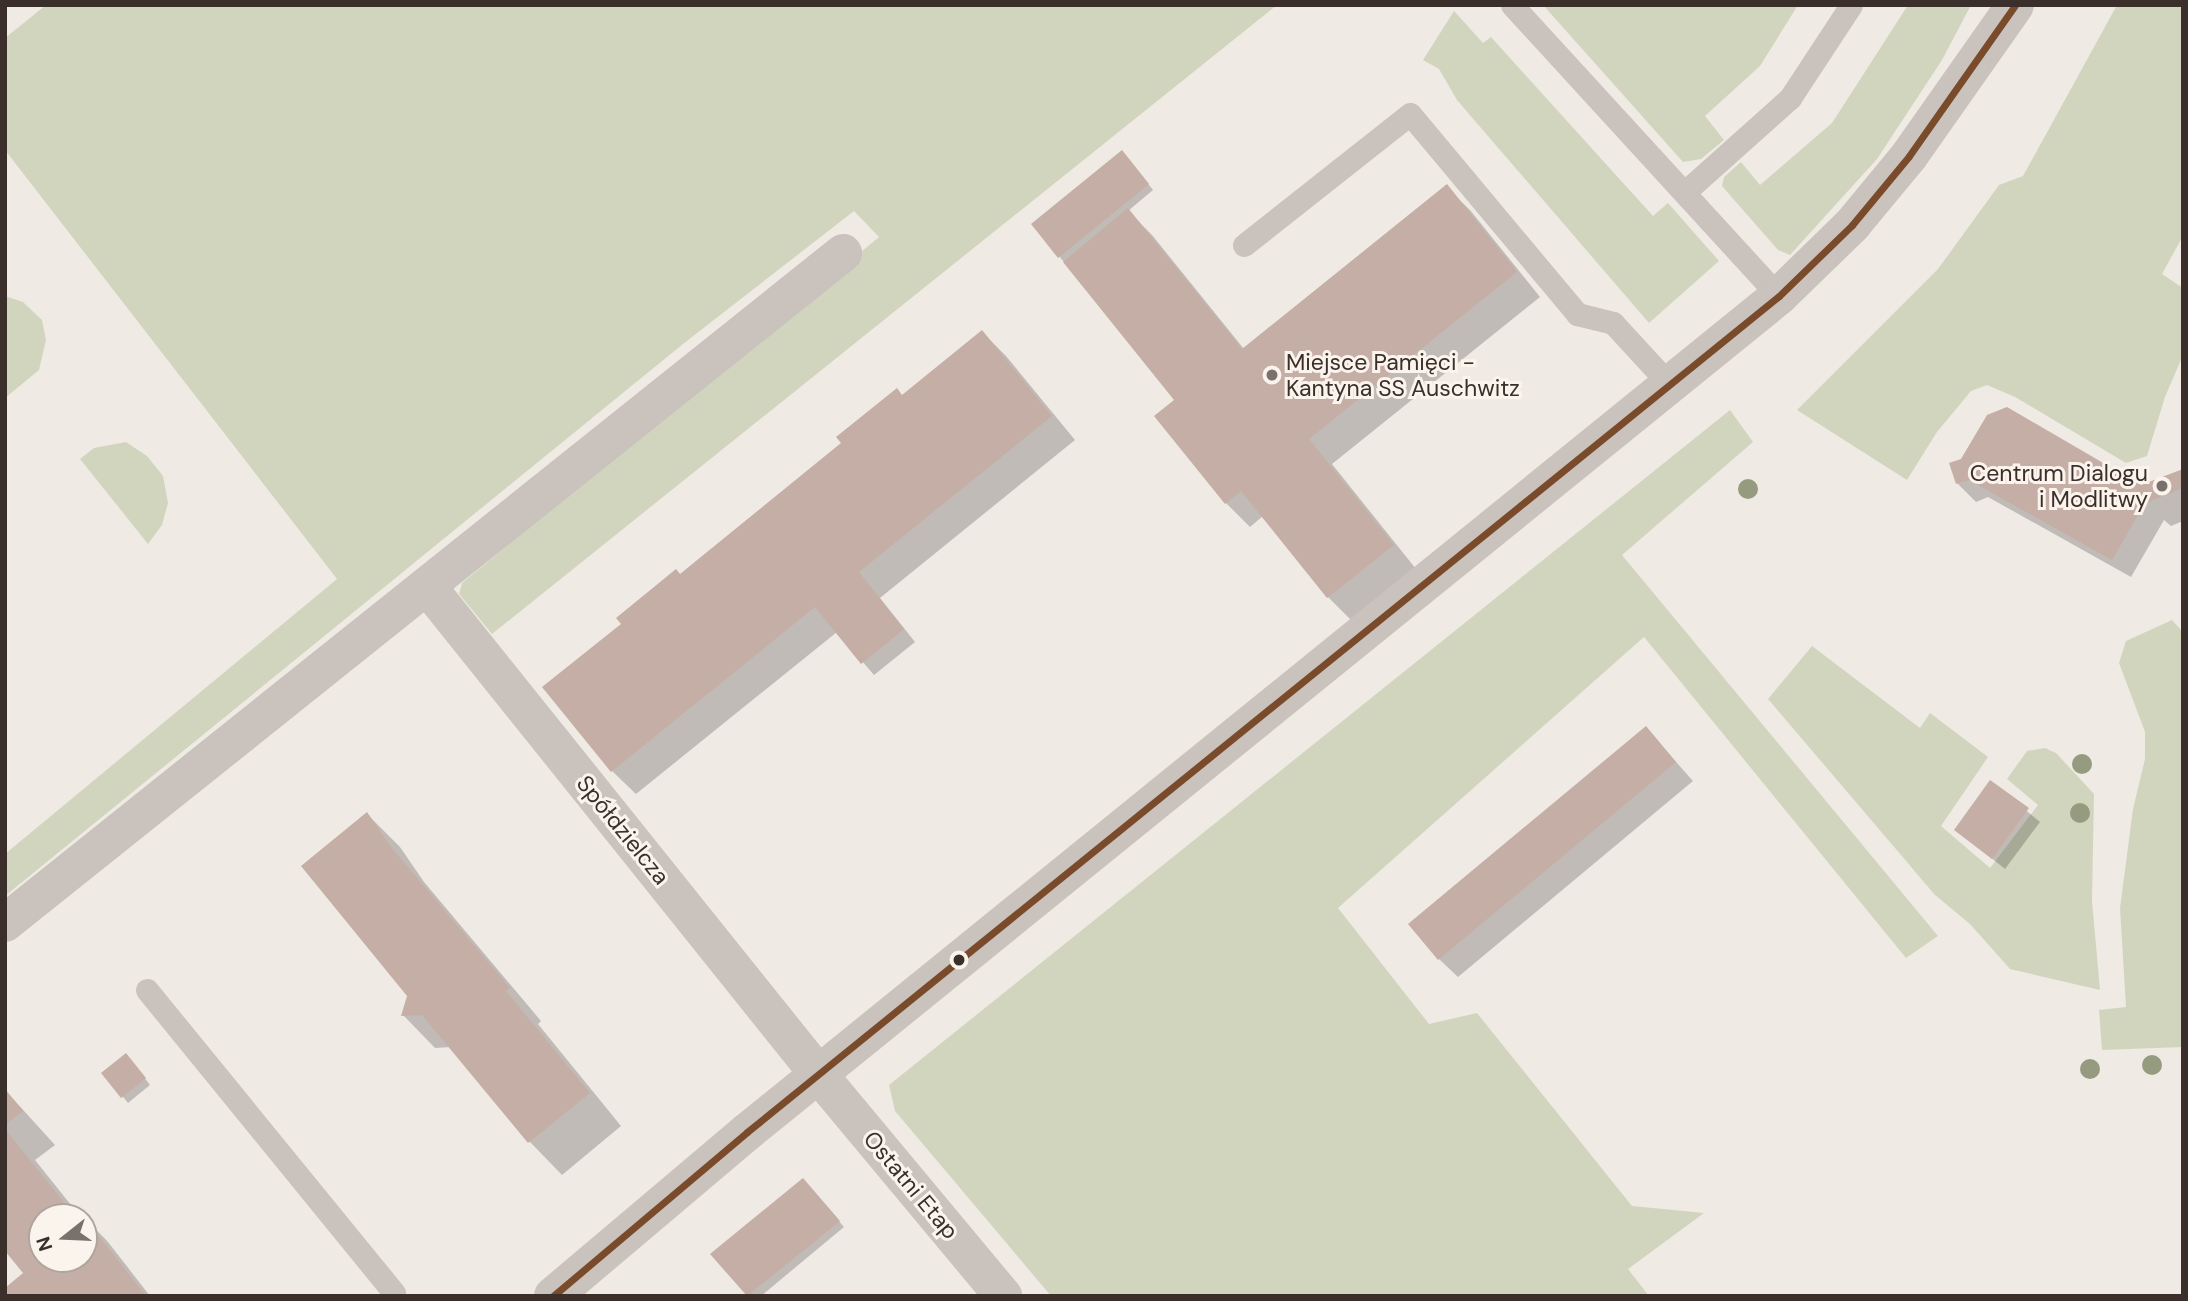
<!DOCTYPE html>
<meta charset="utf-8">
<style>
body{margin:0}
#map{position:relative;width:2188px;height:1301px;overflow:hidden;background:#f0eae4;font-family:"DM Sans",sans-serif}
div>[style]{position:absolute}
.green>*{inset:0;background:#d2d5be}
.shadow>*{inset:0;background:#0003}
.building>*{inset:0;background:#c4aea6}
.service>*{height:23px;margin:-11.5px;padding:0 11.5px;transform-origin:11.5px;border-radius:11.5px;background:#c9c2bd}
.minor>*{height:38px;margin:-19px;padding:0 19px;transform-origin:19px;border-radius:19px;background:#c9c2bd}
.tertiary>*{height:38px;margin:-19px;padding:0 19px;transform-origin:19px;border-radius:19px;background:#c9c2bd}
.bus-1>*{height:7px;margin:-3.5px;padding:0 3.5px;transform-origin:3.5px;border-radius:3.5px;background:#7a4b2a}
.trees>*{width:20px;height:20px;margin:-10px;border-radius:50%;background:#959b7f}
.dots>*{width:19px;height:19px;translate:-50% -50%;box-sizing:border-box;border:4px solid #fbf4ed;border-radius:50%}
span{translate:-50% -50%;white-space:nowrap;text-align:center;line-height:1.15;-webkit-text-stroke:6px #fbf4ed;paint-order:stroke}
.poi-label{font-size:23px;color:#3b2f2b}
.left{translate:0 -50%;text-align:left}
.right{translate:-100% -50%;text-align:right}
.street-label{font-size:23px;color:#3b2f2b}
.frame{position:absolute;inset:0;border:7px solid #3b2f2b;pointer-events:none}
.north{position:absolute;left:28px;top:1203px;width:70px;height:70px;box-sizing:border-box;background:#fbf4ed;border:2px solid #aea59f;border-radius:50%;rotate:252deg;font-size:19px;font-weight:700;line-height:28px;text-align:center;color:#3b2f2b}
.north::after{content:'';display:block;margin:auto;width:24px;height:32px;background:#7a706c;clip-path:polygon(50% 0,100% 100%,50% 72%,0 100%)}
</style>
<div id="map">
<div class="green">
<div style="clip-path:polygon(46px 5px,1277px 5px,492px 634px,459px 594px,462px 583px,879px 237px,854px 211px,683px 344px,5px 896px,5px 854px,337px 579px,5px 150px,5px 38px)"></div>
<div style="clip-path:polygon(1543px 5px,1798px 5px,1760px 66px,1705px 116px,1724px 140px,1701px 159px,1683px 162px)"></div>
<div style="clip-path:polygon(1908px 5px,1971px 5px,1942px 60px,1877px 159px,1790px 255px,1778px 250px,1722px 186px,1724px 177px,1741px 162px,1760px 185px,1832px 123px)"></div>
<div style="clip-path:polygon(2117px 5px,2183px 5px,2183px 236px,2162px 274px,2183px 288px,2183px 355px,2165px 397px,2147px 456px,2126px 463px,2015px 397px,1987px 385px,1971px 391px,1937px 432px,1907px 480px,1797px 410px,1938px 269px,1999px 185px,2023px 176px)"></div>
<div style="clip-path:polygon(1454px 11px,1483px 43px,1491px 37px,1653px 216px,1668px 203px,1719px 261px,1649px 323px,1457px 100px,1439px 69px,1423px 60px)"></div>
<div style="clip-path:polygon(5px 296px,23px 302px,42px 320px,46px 340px,39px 370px,5px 398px)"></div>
<div style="clip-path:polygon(1730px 410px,1753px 442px,1622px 555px,1938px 936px,1906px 958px,1644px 637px,1338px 908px,1429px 1024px,1477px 1013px,1632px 1206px,1704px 1213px,1628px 1269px,1649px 1296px,1051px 1296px,895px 1111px,889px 1085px)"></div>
<div style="clip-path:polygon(126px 442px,147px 456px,163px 476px,168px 503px,162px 525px,148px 544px,80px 459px,94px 448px)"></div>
<div style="clip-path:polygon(2172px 620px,2183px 632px,2183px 1047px,2102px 1050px,2099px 1010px,2126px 1007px,2120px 908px,2133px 809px,2145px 759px,2145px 732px,2119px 663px,2126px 641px)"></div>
<div style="clip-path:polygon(1812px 646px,1920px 728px,1930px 713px,1988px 757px,1941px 826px,1990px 868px,2038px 805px,2007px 779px,2027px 751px,2045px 748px,2056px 753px,2094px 794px,2092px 901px,2100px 990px,2010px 969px,1970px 924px,1935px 895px,1768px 699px)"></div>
</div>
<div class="shadow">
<div style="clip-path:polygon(1128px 158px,1153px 190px,1128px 211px,1152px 235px,1244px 349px,1446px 187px,1470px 210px,1540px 297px,1332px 464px,1416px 569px,1352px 621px,1328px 597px,1263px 516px,1250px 527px,1226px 503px,1176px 400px,1059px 256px)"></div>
<div style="clip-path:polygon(982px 332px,1006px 356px,1075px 440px,880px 598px,915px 642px,874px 675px,837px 632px,636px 794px,612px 771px,680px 576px)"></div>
<div style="clip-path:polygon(1951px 464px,2141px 487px,2183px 471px,2183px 521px,2171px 526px,2164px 520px,2131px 577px,1988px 497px,1976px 502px,1957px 483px)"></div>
<div style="clip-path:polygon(1646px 728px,1693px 781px,1458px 977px,1439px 959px)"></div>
<div style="clip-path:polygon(1991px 782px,2040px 822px,2005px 869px,1956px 830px)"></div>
<div style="clip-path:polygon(367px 814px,400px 847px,424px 882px,541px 1021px,538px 1024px,621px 1126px,562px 1175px,530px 1142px,451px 1047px,435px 1048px,403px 1015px,409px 995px)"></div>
<div style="clip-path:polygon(132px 1061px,150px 1085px,128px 1103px,104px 1074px)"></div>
<div style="clip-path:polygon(5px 1090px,55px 1145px,35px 1160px,75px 1210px,84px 1217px,42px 1217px,42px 1259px,84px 1259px,84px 1217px,108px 1242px,150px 1296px,5px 1296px,26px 1274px,5px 1248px)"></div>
<div style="clip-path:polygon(809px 1186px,844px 1227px,761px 1296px,749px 1296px,713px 1255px)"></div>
</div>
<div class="building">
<div style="clip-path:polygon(1122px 150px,1149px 184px,1058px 258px,1031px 224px)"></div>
<div style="clip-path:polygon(1447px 184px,1517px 272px,1309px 439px,1394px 545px,1327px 598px,1241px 491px,1225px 504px,1154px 416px,1174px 400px,1063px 262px,1128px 208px,1242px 349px)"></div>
<div style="clip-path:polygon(982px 330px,1052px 416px,859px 572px,904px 629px,861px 664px,815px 607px,611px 772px,542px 687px,621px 624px,616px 618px,676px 569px,680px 574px,841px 443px,836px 437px,897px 388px,902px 395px)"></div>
<div style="clip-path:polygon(2007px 407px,2141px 485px,2183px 469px,2183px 488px,2145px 503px,2112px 560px,1969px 480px,1956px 484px,1949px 463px,1961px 459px,1987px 415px)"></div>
<div style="clip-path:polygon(1646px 726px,1676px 762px,1438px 960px,1408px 924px)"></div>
<div style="clip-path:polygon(1990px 780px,2029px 808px,1992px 859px,1954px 830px)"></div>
<div style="clip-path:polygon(367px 812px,391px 847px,510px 988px,506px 991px,590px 1093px,528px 1143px,422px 1015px,401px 1016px,407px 996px,301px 866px)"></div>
<div style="clip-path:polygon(126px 1053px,146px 1078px,121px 1098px,101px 1073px)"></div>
<div style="clip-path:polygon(5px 1089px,23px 1111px,5px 1125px)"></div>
<div style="clip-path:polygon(evenodd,5px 1129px,71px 1211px,76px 1207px,146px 1296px,5px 1296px,5px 1288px,23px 1273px,5px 1251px,5px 1129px,42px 1217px,84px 1217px,84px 1259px,42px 1259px,42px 1217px)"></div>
<div style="clip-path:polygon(803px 1178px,840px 1221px,747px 1296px,710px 1254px)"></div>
</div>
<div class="service">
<div style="left:1512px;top:5px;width:395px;rotate:47.5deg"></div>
<div style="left:1686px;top:191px;width:140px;rotate:-41.8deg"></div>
<div style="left:1790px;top:98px;width:111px;rotate:-56.7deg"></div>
<div style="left:1244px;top:245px;width:211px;rotate:-38.3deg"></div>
<div style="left:1410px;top:114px;width:261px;rotate:50.1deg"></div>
<div style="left:1577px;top:314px;width:37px;rotate:14deg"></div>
<div style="left:1613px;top:323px;width:86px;rotate:47.4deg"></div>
<div style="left:147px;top:990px;width:391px;rotate:50.8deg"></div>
</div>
<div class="minor">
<div style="left:427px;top:586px;width:627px;rotate:51.28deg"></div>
<div style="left:819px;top:1075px;width:288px;rotate:50.2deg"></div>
<div style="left:5px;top:923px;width:1073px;rotate:-38.64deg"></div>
</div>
<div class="tertiary">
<div style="left:553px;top:1296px;width:254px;rotate:-40.2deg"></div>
<div style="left:747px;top:1132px;width:1328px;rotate:-39.01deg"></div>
<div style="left:1779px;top:296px;width:102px;rotate:-44.2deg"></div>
<div style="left:1852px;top:225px;width:89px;rotate:-50.4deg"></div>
<div style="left:1909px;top:156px;width:184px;rotate:-54.9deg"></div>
</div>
<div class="bus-1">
<div style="left:553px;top:1296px;width:254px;rotate:-40.2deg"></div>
<div style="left:747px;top:1132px;width:1328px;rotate:-39.01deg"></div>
<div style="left:1779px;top:296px;width:102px;rotate:-44.2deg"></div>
<div style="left:1852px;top:225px;width:89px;rotate:-50.4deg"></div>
<div style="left:1909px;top:156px;width:184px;rotate:-54.9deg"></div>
</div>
<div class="trees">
<div style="left:1748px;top:489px"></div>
<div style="left:2082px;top:764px"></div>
<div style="left:2080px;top:813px"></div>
<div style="left:2152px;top:1065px"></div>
<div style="left:2090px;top:1069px"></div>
</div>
<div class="dots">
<div style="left:1272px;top:375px;background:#7a706c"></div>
<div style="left:2162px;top:486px;background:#7a706c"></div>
<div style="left:959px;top:960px;background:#3b2f2b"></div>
</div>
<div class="poi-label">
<span class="left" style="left:1286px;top:375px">Miejsce Pamięci -<br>Kantyna SS Auschwitz</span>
<span class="right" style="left:2148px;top:486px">Centrum Dialogu<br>i Modlitwy</span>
</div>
<div class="street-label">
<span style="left:623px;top:830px;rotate:51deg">Spółdzielcza</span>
<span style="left:911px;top:1185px;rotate:50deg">Ostatni Etap</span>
</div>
<div class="frame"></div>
<div class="north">N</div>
</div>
